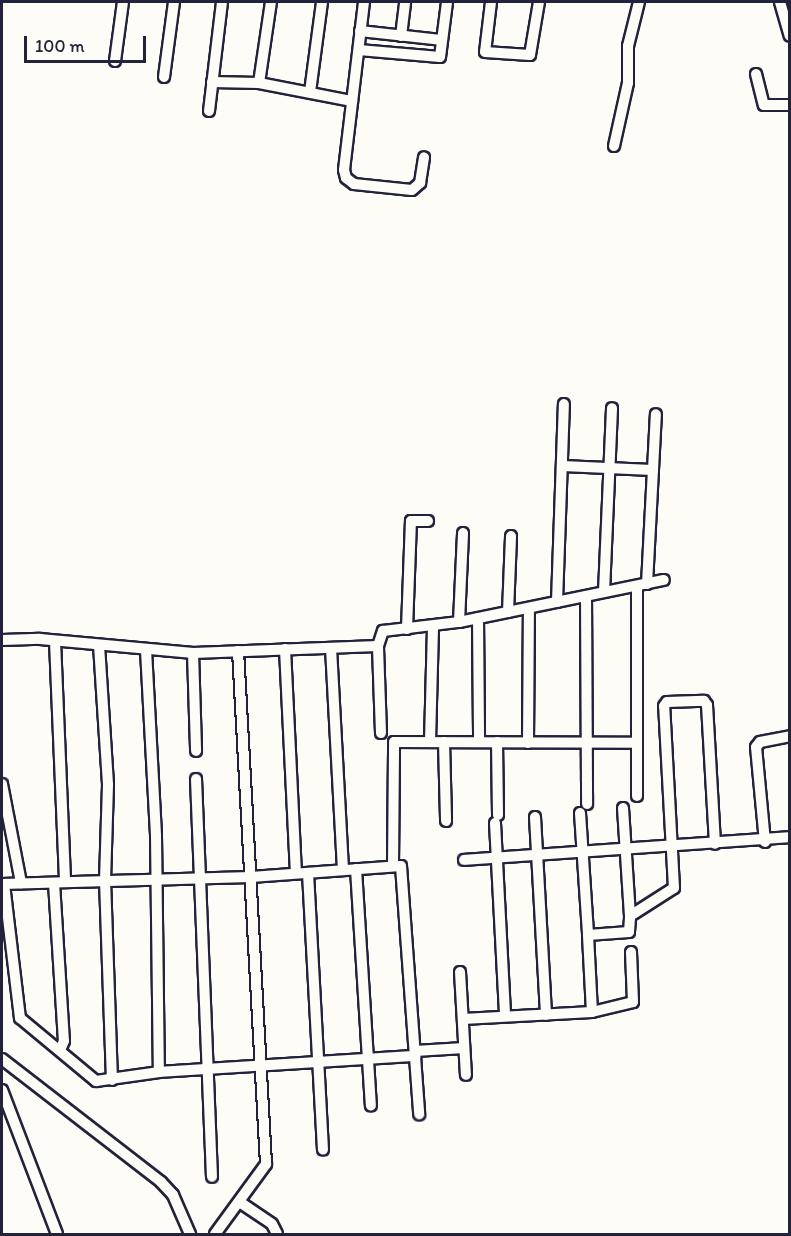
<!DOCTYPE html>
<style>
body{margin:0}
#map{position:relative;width:791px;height:1236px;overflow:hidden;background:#fdfcf7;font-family:Itim,sans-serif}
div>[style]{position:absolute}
.roads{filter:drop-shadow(2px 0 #22223b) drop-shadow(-2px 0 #22223b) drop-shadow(0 2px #22223b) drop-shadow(0 -2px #22223b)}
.minor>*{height:10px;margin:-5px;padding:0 5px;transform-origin:5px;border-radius:5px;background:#fdfcf7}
span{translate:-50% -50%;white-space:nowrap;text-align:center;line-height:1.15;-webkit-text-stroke:4.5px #fdfcf7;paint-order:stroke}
.frame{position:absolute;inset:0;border:3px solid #22223b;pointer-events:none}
.scale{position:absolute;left:24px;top:36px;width:122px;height:27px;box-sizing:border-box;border:3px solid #22223b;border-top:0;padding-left:8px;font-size:18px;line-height:21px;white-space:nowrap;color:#22223b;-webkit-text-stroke:4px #fdfcf7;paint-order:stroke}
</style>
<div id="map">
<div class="roads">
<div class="minor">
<div style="left:364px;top:2px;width:169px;rotate:96.8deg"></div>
<div style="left:344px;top:170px;width:8px;rotate:76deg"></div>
<div style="left:346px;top:178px;width:10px;rotate:37deg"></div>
<div style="left:354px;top:184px;width:58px;rotate:5.9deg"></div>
<div style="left:412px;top:190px;width:11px;rotate:-41deg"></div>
<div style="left:420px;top:183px;width:26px;rotate:-81deg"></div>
<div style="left:491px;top:2px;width:50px;rotate:96.8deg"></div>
<div style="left:485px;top:52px;width:45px;rotate:3.8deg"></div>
<div style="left:530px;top:55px;width:54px;rotate:-80.4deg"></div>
<div style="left:780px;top:2px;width:35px;rotate:74deg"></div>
<div style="left:360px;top:31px;width:81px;rotate:6.3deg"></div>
<div style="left:401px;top:36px;width:34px;rotate:-83deg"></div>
<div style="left:359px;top:50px;width:81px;rotate:4.9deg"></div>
<div style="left:440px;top:57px;width:55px;rotate:-82.7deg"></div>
<div style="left:115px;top:61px;width:60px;rotate:-82.3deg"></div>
<div style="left:756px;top:74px;width:32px;rotate:76deg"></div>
<div style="left:764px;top:105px;width:26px"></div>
<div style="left:164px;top:77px;width:76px;rotate:-82.4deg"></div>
<div style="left:212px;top:82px;width:47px;rotate:1.2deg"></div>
<div style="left:259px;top:83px;width:95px;rotate:11deg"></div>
<div style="left:259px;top:83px;width:82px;rotate:-81.6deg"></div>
<div style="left:310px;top:92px;width:91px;rotate:-82.4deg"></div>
<div style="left:209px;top:111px;width:110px;rotate:-83.2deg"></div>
<div style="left:614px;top:146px;width:65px;rotate:-77.5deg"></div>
<div style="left:628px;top:83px;width:37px;rotate:-90deg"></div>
<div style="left:628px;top:46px;width:45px;rotate:-76deg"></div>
<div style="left:562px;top:466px;width:91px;rotate:2.5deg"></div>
<div style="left:647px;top:584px;width:170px;rotate:-87deg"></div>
<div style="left:604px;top:592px;width:184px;rotate:-87.5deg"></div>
<div style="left:586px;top:596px;width:208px;rotate:89.7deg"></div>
<div style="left:557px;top:602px;width:198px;rotate:-88deg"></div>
<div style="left:508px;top:612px;width:76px;rotate:-87.7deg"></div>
<div style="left:478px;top:618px;width:124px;rotate:89.5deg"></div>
<div style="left:459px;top:622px;width:89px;rotate:-87.4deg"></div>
<div style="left:407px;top:629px;width:108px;rotate:-87.9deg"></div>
<div style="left:411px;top:521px;width:17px"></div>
<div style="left:2px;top:640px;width:38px;rotate:-2deg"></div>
<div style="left:40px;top:639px;width:154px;rotate:5.2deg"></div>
<div style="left:193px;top:653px;width:185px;rotate:-2.2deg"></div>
<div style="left:55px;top:641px;width:241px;rotate:87.6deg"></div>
<div style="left:99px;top:645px;width:140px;rotate:86.3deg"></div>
<div style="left:108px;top:785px;width:95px;rotate:91.8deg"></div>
<div style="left:105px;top:880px;width:200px;rotate:88deg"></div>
<div style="left:331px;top:648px;width:222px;rotate:86.9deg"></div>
<div style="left:285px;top:649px;width:224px;rotate:87.2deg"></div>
<div style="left:146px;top:650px;width:186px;rotate:86.9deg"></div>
<div style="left:156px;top:836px;width:236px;rotate:89.3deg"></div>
<div style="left:193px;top:653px;width:98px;rotate:88.2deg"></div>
<div style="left:381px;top:733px;width:87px;rotate:-92deg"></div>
<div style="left:378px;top:646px;width:16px;rotate:-72deg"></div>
<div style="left:383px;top:631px;width:77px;rotate:-6.8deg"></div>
<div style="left:459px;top:622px;width:209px;rotate:-11.6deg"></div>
<div style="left:430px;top:742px;width:116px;rotate:-88.5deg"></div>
<div style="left:444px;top:742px;width:79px;rotate:88.5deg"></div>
<div style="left:497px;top:742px;width:73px;rotate:89.2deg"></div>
<div style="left:528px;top:743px;width:135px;rotate:-89.6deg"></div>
<div style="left:196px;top:779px;width:398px;rotate:87.7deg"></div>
<div style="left:2px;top:784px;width:101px;rotate:79.1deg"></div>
<div style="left:637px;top:796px;width:53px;rotate:-90deg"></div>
<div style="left:623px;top:808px;width:108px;rotate:86.3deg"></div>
<div style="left:580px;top:813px;width:122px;rotate:86.2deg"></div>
<div style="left:535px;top:817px;width:198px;rotate:86.8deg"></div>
<div style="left:495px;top:823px;width:192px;rotate:87deg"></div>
<div style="left:765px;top:842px;width:95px;rotate:-95.4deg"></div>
<div style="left:756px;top:747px;width:6px;rotate:-51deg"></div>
<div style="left:760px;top:742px;width:31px;rotate:-11deg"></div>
<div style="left:464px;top:860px;width:327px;rotate:-4deg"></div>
<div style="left:393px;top:866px;width:124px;rotate:-89.5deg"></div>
<div style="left:394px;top:742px;width:243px;rotate:0.2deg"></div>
<div style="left:637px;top:743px;width:157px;rotate:-90deg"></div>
<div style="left:356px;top:869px;width:237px;rotate:86.4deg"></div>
<div style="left:308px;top:873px;width:277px;rotate:86.9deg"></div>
<div style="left:54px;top:883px;width:158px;rotate:86.4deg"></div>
<div style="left:64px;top:1041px;width:10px;rotate:114deg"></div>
<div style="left:2px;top:884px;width:249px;rotate:-1.6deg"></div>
<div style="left:251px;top:877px;width:150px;rotate:-4.2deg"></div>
<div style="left:401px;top:866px;width:249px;rotate:85.8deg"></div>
<div style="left:4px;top:884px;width:135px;rotate:83.2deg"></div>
<div style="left:20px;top:1018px;width:99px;rotate:39.7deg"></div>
<div style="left:96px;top:1081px;width:64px;rotate:-8.1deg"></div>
<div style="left:159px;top:1072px;width:257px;rotate:-3.6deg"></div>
<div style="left:460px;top:972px;width:103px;rotate:86.7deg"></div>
<div style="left:592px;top:1012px;width:77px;rotate:-93deg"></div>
<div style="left:588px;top:935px;width:41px;rotate:-4.2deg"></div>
<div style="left:629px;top:932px;width:16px;rotate:-86deg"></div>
<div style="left:630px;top:916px;width:52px;rotate:-32.5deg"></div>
<div style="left:674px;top:888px;width:182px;rotate:-93.1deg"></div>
<div style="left:664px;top:706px;width:5px;rotate:-53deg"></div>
<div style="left:667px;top:702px;width:37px;rotate:-2deg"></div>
<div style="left:704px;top:701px;width:5px;rotate:53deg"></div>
<div style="left:707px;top:705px;width:139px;rotate:86.7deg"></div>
<div style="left:463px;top:1019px;width:129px;rotate:-3.1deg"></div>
<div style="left:592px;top:1012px;width:42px;rotate:-13.7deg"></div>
<div style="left:633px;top:1002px;width:50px;rotate:-92.3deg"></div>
<div style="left:415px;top:1051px;width:49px;rotate:-3.5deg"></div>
<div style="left:2px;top:1059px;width:201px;rotate:37.7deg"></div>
<div style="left:161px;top:1182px;width:18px;rotate:47deg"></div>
<div style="left:173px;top:1195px;width:43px;rotate:66.4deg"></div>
<div style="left:2px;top:1090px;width:154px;rotate:69.1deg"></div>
<div style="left:241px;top:1203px;width:37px;rotate:34deg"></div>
<div style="left:272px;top:1224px;width:11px;rotate:63deg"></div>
<div style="left:215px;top:1234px;width:87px;rotate:-53.9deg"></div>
<div style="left:266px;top:1164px;width:514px;rotate:-93.12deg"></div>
</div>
</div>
<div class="frame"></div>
<div class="scale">100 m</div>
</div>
